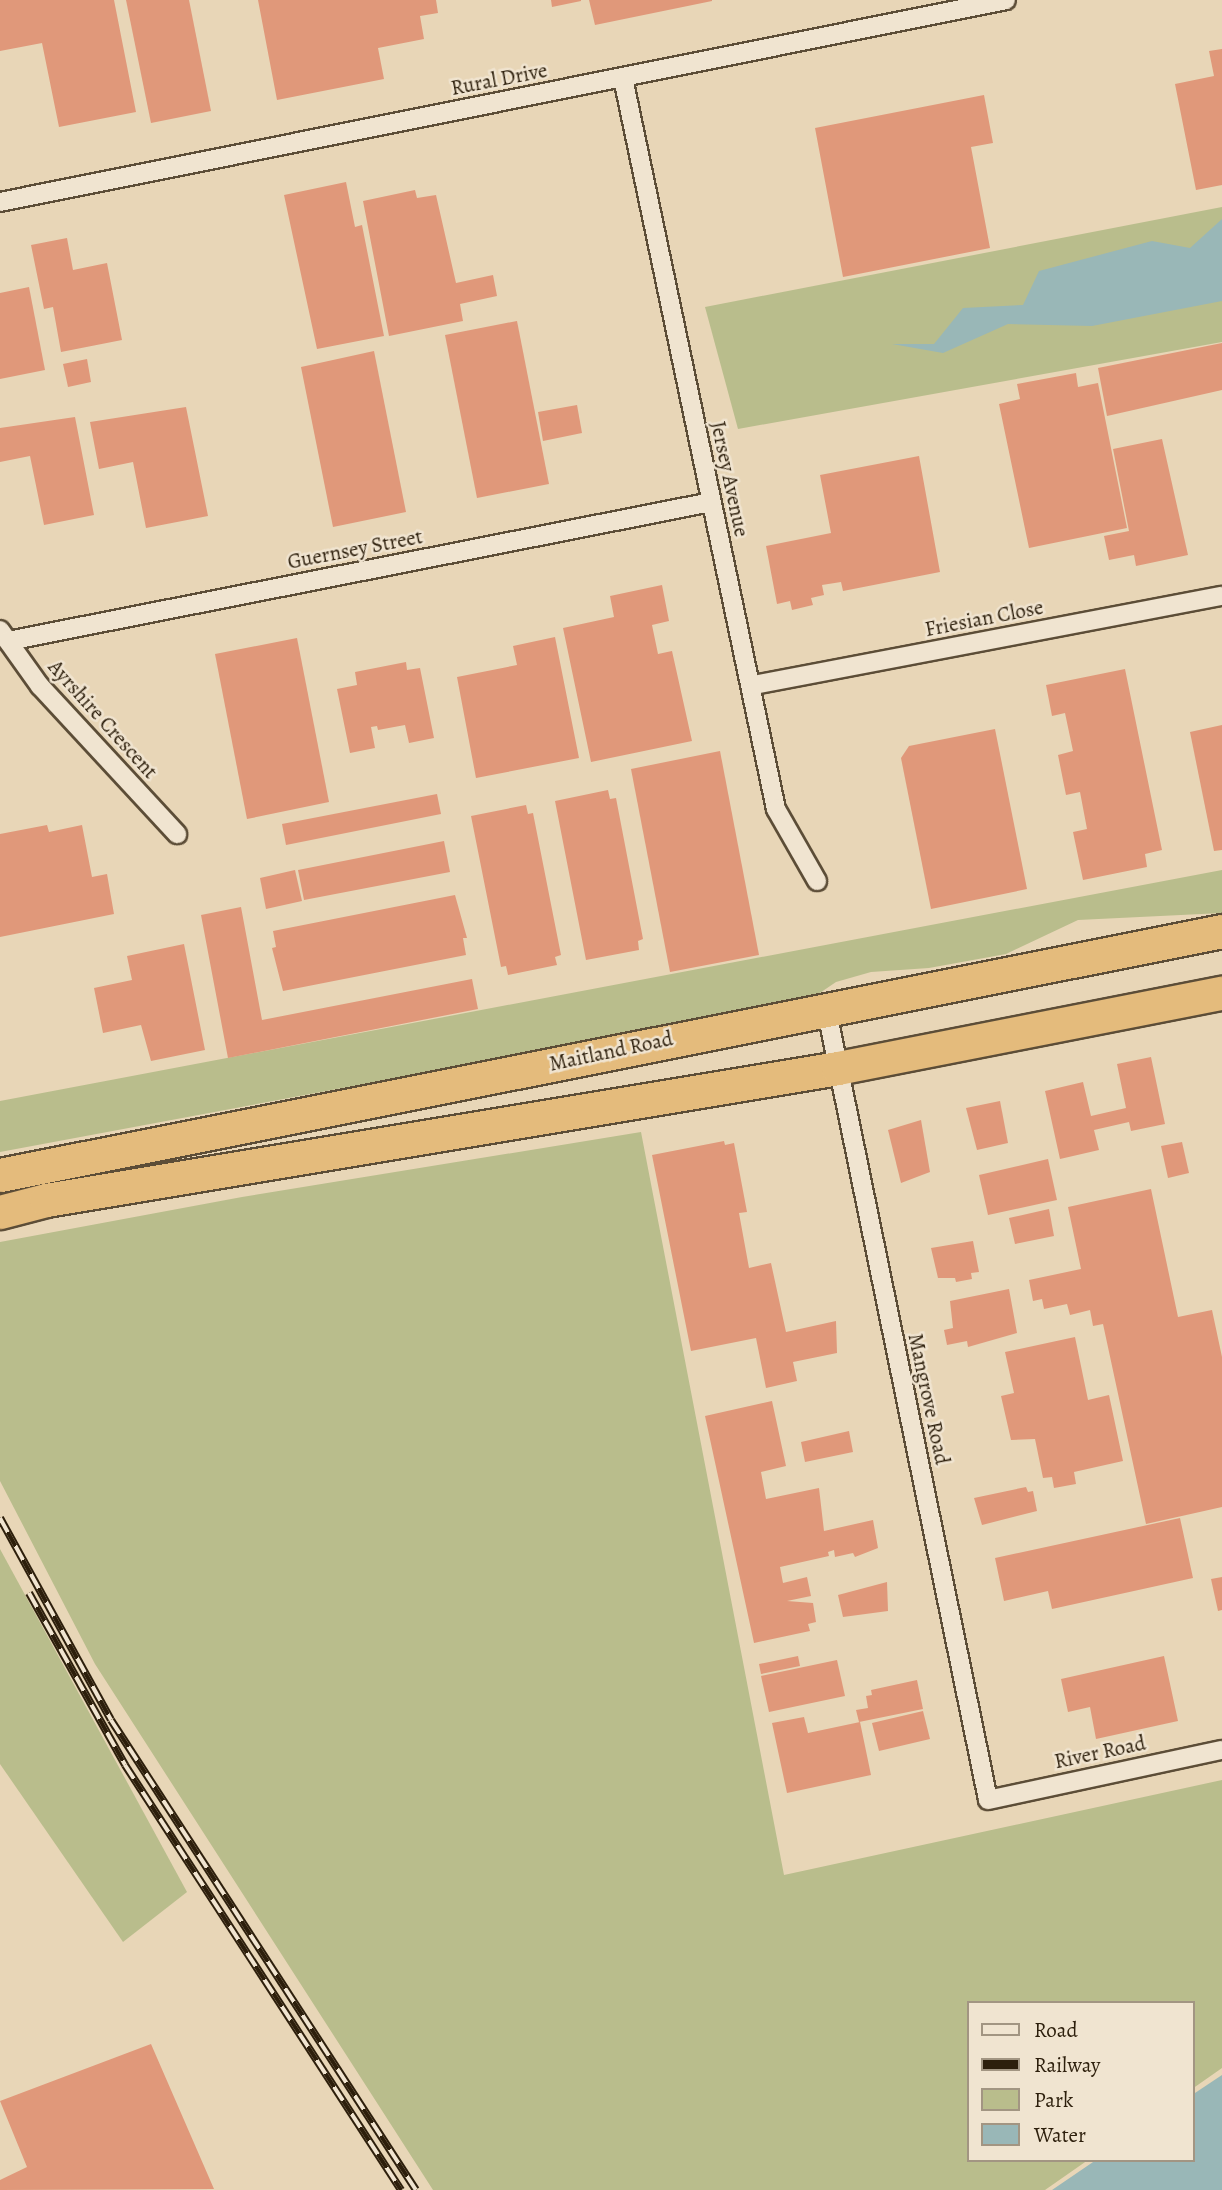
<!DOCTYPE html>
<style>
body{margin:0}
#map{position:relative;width:1222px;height:2190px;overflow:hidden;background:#e8d6b7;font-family:Alegreya,serif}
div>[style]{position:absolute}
.green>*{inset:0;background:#b9bd8c}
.water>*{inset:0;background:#99b7b7}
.building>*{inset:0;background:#e0987a}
.roads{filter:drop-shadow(2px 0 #5c4d37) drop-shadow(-2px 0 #5c4d37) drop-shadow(0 2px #5c4d37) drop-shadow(0 -2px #5c4d37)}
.street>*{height:18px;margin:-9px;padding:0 9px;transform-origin:9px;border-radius:9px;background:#f0e4d0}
.highway>*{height:33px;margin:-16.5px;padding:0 16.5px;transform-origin:16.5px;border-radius:16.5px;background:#e4bb7c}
.rail>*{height:8px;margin-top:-4px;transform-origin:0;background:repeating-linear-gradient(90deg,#f0e4d0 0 16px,#2d1f0c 0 32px);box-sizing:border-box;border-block:2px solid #2d1f0c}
span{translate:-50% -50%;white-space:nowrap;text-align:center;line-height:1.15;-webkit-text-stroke:5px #f0e4d0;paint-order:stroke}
.street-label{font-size:21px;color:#2d1f0c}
.legend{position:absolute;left:967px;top:2001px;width:228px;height:161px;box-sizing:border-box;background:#f0e4d0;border:2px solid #a29582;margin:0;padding:9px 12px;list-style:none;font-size:21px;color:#2d1f0c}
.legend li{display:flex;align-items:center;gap:14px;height:35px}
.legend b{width:35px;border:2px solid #a29582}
</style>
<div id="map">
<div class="green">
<div style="clip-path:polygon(1222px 207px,1222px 342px,738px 429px,705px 307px)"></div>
<div style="clip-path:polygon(1222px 870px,1222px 913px,1078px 920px,1006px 954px,929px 968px,871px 972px,836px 982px,808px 1001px,0 1152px,0 1101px)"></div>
<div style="clip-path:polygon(641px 1132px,784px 1875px,1222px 1780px,1222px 2068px,1192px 2089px,1192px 2003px,968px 2003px,968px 2160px,1088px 2160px,1045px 2190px,433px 2190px,95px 1664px,0 1481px,0 1242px,242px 1197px)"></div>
<div style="clip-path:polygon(0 1549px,187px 1892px,123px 1942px,0 1764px)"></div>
</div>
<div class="water">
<div style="clip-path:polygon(1222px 219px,1222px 301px,1092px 326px,1008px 324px,943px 353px,892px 344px,934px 344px,963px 308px,1023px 305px,1039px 271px,1152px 241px,1190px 248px)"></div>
<div style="clip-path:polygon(1222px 2075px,1222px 2190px,1052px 2190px,1096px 2160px,1192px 2160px,1192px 2095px)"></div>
</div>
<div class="building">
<div style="clip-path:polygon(0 0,114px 0,136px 112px,59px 127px,42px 43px,0 51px)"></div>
<div style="clip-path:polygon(126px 0,189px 0,211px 111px,151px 123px)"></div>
<div style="clip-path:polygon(258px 0,436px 0,438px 13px,420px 16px,424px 39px,378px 48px,384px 79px,277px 100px)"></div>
<div style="clip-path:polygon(551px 0,581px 0,581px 1px,552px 7px)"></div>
<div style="clip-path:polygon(589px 0,712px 0,712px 1px,595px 25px)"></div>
<div style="clip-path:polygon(1222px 49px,1222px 185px,1196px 190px,1175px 84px,1214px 76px,1209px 51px)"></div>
<div style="clip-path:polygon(984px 95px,993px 143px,971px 147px,990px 248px,843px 277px,815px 128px)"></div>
<div style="clip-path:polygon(346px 182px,355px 227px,362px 225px,384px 336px,317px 349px,284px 195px)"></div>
<div style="clip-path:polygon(415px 190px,417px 198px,436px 195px,456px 283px,493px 275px,497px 296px,460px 304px,463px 321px,389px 336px,363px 201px)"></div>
<div style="clip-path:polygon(67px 238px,73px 270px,107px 263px,122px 340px,61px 352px,53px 307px,44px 309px,31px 245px)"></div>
<div style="clip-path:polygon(29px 287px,45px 370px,0 379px,0 293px)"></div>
<div style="clip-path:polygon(517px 321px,549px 484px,477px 498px,445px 335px)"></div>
<div style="clip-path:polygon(1222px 343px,1222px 390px,1107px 416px,1098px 368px)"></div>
<div style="clip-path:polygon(374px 351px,406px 512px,333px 527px,301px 367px)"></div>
<div style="clip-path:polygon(87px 359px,91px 382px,68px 387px,63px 364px)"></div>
<div style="clip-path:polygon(1076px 373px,1078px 387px,1098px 383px,1127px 528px,1029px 548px,999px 404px,1020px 399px,1017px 384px)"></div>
<div style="clip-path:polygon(577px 405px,582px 433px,543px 441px,538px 412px)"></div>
<div style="clip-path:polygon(186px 407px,208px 516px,146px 528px,133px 462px,99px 469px,90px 422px)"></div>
<div style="clip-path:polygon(75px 417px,94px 515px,44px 525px,30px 456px,0 462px,0 428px)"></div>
<div style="clip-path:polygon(1162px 439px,1188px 555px,1136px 566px,1134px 555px,1109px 560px,1104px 536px,1129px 531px,1113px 449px)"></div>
<div style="clip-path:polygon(919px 456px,940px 572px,843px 591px,841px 582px,822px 585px,824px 595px,811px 598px,813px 605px,792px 610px,790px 601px,777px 604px,766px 546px,831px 533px,820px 475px)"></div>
<div style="clip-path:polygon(662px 585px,669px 621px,652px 625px,658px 654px,672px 651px,692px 741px,591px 762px,563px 628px,614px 617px,610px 596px)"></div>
<div style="clip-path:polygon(555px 637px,579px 758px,476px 778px,457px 677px,517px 665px,513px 646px)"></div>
<div style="clip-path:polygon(297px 638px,329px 802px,247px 819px,215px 654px)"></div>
<div style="clip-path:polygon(406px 662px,407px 670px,420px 668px,434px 738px,409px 743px,405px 725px,378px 730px,377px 726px,371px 727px,375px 748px,350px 753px,337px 689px,357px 685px,355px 672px)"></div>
<div style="clip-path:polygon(1125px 669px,1162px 850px,1145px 854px,1147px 867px,1083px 880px,1073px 832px,1087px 829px,1080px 792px,1066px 795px,1058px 755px,1073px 751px,1065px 713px,1052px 716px,1046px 685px)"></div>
<div style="clip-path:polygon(1222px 725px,1222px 850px,1214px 851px,1190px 732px)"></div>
<div style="clip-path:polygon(995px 729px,1027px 889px,931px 909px,901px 758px,909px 746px)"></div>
<div style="clip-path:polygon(720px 751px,759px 955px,670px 972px,631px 769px)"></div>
<div style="clip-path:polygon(608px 790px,610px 799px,616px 798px,643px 939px,638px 941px,639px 950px,586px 960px,555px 801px)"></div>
<div style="clip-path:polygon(437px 794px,441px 814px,286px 845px,282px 824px)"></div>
<div style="clip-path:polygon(526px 805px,528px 814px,533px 813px,561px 955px,555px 957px,557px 965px,508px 975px,506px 966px,501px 967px,471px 816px)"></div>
<div style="clip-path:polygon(47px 825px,49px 832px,82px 825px,92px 877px,107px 874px,114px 914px,0 937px,0 834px)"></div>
<div style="clip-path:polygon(444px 841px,450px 872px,304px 900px,298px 870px)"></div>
<div style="clip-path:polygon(295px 870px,302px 901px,266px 909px,260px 878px)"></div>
<div style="clip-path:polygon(455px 895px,467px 938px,463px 938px,466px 955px,283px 991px,272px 948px,276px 947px,273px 931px)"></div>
<div style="clip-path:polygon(241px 907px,262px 1020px,472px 979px,478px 1009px,228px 1058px,201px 915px)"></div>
<div style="clip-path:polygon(184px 944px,205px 1050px,151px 1061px,141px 1025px,103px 1033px,94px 988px,132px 980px,127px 956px)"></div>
<div style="clip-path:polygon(1151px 1057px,1165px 1124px,1131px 1131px,1129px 1122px,1094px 1130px,1099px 1150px,1060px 1159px,1045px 1091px,1083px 1082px,1091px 1116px,1126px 1108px,1117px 1064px)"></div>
<div style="clip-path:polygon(1000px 1101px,1008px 1143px,977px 1150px,966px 1108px)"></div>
<div style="clip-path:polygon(921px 1120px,930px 1172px,901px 1183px,888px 1130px)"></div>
<div style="clip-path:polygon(724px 1141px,725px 1145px,734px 1143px,747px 1212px,739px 1213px,749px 1268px,771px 1263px,786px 1332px,836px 1321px,837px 1353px,793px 1362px,797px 1381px,766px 1388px,756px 1338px,691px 1351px,652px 1155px)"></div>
<div style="clip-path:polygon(1182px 1142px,1189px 1173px,1168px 1178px,1161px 1146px)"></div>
<div style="clip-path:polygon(1048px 1159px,1057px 1200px,988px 1215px,979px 1175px)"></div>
<div style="clip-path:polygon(1151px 1189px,1178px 1317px,1212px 1310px,1222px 1357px,1222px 1507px,1146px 1524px,1103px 1324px,1093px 1326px,1090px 1310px,1070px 1315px,1067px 1304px,1044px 1309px,1042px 1299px,1033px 1301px,1029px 1280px,1081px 1269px,1068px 1207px)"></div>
<div style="clip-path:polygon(1049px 1209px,1054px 1236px,1015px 1244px,1009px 1218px)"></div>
<div style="clip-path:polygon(973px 1241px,979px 1272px,971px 1273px,972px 1279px,956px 1282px,955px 1278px,938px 1278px,931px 1248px)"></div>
<div style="clip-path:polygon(1009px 1289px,1017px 1333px,968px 1347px,967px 1341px,947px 1345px,944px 1330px,953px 1328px,950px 1301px)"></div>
<div style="clip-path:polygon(1075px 1337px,1088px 1400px,1109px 1395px,1123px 1461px,1074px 1472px,1076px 1484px,1054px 1488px,1052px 1477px,1043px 1478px,1035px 1439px,1011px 1440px,1001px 1396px,1014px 1393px,1005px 1352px)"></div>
<div style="clip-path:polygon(772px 1401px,786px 1466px,761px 1472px,766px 1499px,819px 1488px,824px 1531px,873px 1520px,878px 1548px,855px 1557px,853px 1553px,835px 1557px,834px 1550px,828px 1552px,829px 1556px,780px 1567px,783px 1583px,807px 1577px,811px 1596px,787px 1601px,813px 1603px,816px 1622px,808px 1624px,810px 1631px,754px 1643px,705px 1416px)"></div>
<div style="clip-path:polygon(849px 1431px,853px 1452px,805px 1462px,801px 1442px)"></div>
<div style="clip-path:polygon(1026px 1487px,1028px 1492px,1033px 1491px,1037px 1511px,982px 1525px,974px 1498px)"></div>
<div style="clip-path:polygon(1180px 1518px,1193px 1578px,1052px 1609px,1048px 1591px,1004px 1601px,995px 1558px)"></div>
<div style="clip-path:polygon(1222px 1577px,1222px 1610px,1218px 1611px,1211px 1579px)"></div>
<div style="clip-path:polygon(887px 1582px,888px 1611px,843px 1617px,838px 1595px)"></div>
<div style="clip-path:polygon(798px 1656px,800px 1666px,761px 1674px,759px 1664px)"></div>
<div style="clip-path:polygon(1164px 1656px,1178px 1721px,1096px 1739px,1090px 1707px,1068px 1712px,1061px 1679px)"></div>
<div style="clip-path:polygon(837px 1660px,845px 1696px,769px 1712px,761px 1676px)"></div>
<div style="clip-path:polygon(917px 1680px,923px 1709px,859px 1722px,856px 1710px,868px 1708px,866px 1696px,872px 1695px,871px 1690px)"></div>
<div style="clip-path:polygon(923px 1711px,930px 1739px,879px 1751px,872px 1723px)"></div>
<div style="clip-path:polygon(804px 1717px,808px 1733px,860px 1722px,871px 1775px,787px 1793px,772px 1723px)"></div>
<div style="clip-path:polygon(151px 2044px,214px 2189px,0 2190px,0 2180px,27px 2167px,0 2101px)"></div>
</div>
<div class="roads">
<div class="street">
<div style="left:623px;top:78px;width:747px;rotate:78.18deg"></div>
<div style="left:776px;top:809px;width:83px;rotate:60.3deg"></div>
<div style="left:0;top:202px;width:1026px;rotate:-11.35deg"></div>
<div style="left:0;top:630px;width:69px;rotate:54.5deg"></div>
<div style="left:40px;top:686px;width:202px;rotate:47.2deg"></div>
<div style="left:8px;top:641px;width:717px;rotate:-11.18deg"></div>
<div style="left:754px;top:685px;width:476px;rotate:-10.8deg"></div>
<div style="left:826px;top:1007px;width:809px;rotate:78.45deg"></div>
<div style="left:988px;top:1800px;width:239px;rotate:-12.1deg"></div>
</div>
<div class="highway">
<div style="left:0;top:1175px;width:1246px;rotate:-11.29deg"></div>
<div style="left:0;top:1212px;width:48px;rotate:-14.6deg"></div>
<div style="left:46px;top:1200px;width:803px;rotate:-9.46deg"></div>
<div style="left:838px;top:1068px;width:391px;rotate:-11.1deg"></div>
</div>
</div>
<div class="rail">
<div style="left:0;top:1518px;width:230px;rotate:61.2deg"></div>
<div style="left:111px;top:1720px;width:560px;rotate:57.02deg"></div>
<div style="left:29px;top:1593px;width:197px;rotate:60.8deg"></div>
<div style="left:125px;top:1765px;width:507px;rotate:57deg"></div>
</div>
<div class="street-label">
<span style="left:499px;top:79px;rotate:-11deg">Rural Drive</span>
<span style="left:730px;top:479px;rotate:78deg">Jersey Avenue</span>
<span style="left:355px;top:549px;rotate:-11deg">Guernsey Street</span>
<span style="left:984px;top:618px;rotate:-11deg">Friesian Close</span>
<span style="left:103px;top:719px;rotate:48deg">Ayrshire Crescent</span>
<span style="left:611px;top:1051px;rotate:-12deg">Maitland Road</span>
<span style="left:929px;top:1399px;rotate:78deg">Mangrove Road</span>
<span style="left:1100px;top:1752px;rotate:-12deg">River Road</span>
</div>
<ul class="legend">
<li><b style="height:9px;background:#f0e4d0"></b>Road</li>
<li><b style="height:9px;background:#2d1f0c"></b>Railway</li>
<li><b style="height:19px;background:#b9bd8c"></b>Park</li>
<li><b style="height:19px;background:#99b7b7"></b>Water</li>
</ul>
</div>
